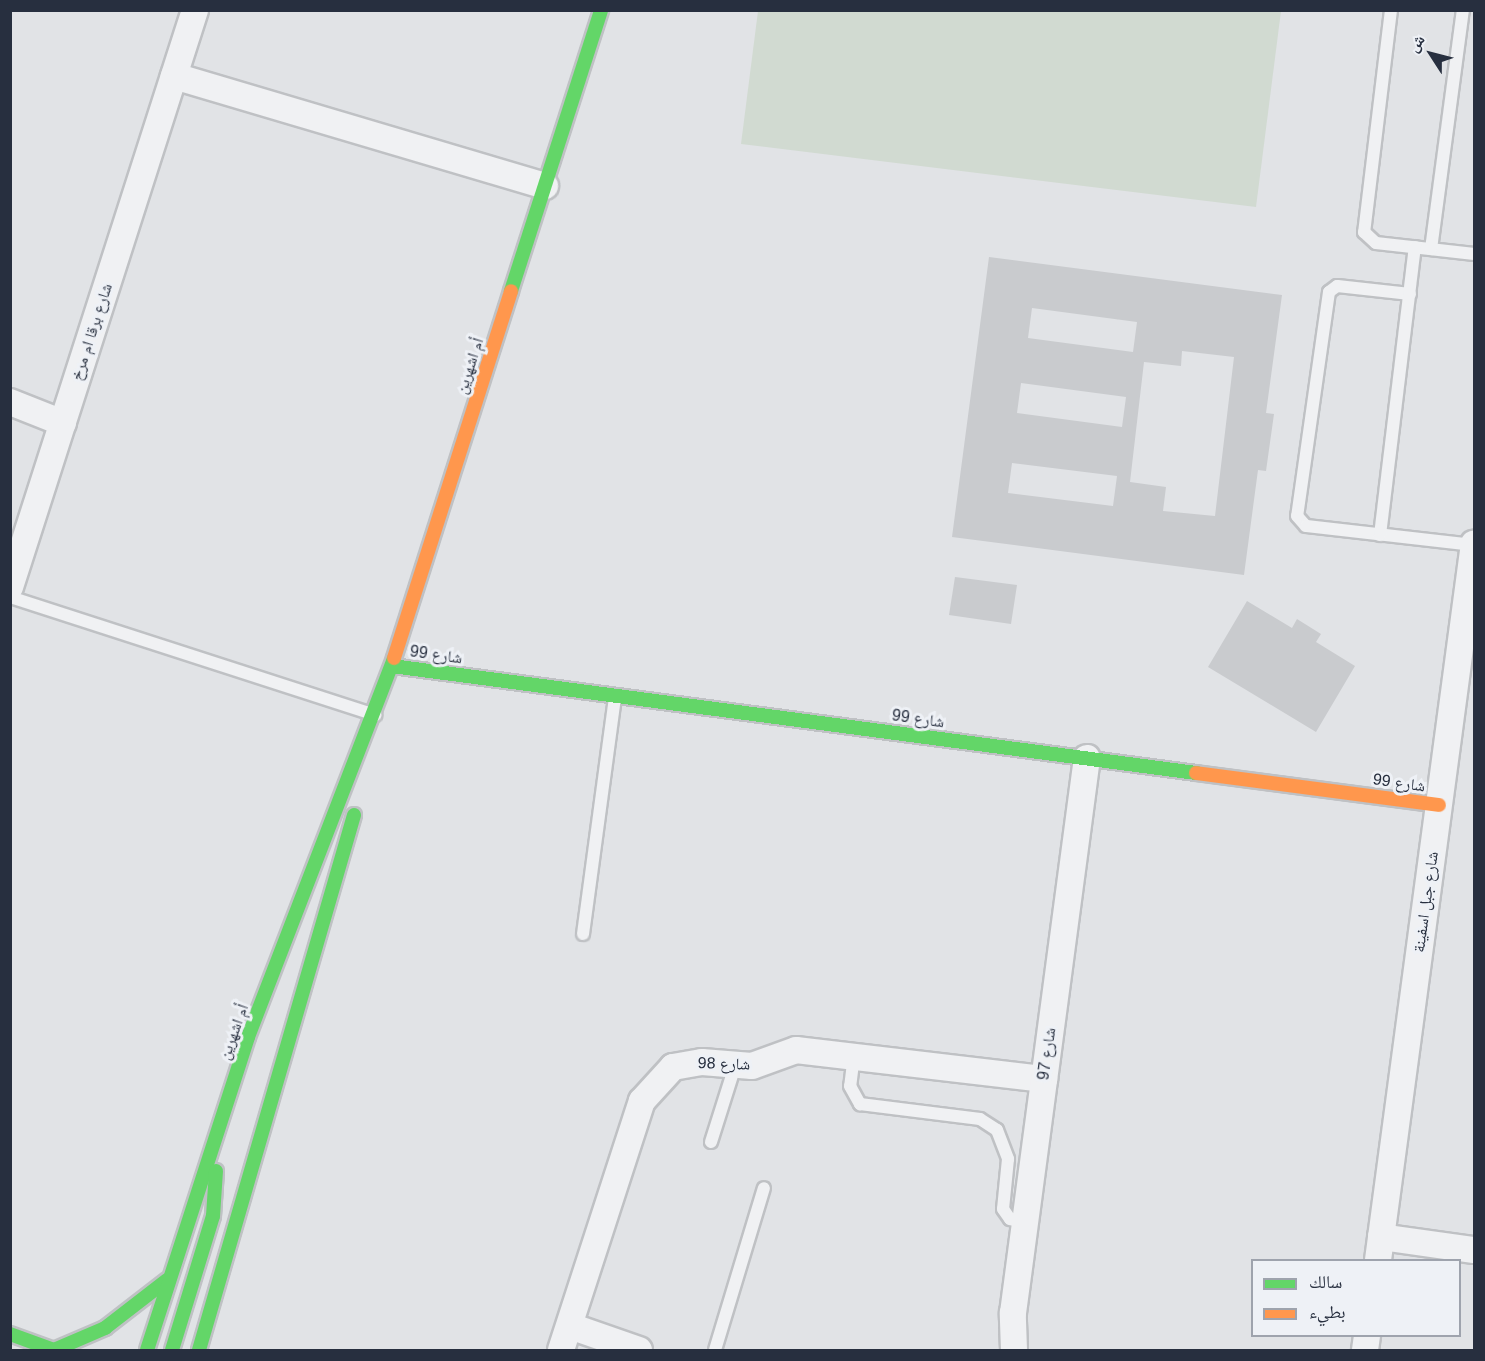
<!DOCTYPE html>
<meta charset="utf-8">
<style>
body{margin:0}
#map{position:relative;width:1485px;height:1361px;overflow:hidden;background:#e1e3e6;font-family:Helvetica,"Noto Naskh Arabic",sans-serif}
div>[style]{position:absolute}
.green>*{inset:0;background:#d1dad1}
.building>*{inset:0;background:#c9cbce}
.roads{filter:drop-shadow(2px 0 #bfc1c4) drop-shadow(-2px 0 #bfc1c4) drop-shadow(0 2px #bfc1c4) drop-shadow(0 -2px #bfc1c4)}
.lane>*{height:12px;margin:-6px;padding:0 6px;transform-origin:6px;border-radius:6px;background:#f0f1f3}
.street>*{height:26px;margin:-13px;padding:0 13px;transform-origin:13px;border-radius:13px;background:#f0f1f3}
.fast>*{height:14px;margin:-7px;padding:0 7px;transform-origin:7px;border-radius:7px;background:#63d668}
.slow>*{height:14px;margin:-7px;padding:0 7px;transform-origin:7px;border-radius:7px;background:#ff974d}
span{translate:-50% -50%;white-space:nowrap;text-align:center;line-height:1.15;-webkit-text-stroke:6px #eef1f6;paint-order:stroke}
.street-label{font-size:16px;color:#272f3f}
.frame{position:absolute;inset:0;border:12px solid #272f3f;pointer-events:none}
.legend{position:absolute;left:1251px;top:1259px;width:210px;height:78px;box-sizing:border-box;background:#eef1f6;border:2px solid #9ea3ad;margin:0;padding:8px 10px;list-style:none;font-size:18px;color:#272f3f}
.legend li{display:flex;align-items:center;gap:12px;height:30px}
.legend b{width:30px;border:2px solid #9ea3ad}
.north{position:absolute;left:1401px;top:24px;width:60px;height:60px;-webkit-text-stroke:4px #eef1f6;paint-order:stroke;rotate:306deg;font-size:16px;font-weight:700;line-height:24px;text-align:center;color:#272f3f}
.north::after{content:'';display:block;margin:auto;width:21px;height:27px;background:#272f3f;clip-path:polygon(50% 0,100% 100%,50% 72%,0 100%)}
</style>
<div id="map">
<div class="green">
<div style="clip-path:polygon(758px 11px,1281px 11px,1256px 207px,741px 144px)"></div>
</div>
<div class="building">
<div style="clip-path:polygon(evenodd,989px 257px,1282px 295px,1266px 413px,1274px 414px,1266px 471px,1258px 470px,1244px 575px,952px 537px,989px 257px,1032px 308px,1137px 322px,1133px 352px,1028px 338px,1032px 308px,989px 257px,1182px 351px,1234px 357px,1215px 516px,1163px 511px,1166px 487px,1130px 482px,1144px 362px,1181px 366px,1182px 351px,989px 257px,1021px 383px,1126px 397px,1122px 427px,1017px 413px,1021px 383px,989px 257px,1012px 463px,1117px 476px,1113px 506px,1008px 493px,1012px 463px)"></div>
<div style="clip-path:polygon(955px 577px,1017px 585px,1011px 624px,949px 615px)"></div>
<div style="clip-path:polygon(1247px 601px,1292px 628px,1297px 619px,1321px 634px,1316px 642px,1355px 666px,1316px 732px,1208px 667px)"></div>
</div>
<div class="roads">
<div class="lane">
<div style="left:1391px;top:10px;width:224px;rotate:96.9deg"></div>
<div style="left:1364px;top:232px;width:16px;rotate:43deg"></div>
<div style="left:1376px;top:243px;width:99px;rotate:6.4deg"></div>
<div style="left:1431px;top:249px;width:241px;rotate:-82.4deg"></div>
<div style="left:1410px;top:294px;width:73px;rotate:-173.7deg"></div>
<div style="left:1337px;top:286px;width:10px;rotate:143deg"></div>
<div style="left:1329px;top:292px;width:226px;rotate:98.1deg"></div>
<div style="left:1297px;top:516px;width:13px;rotate:48deg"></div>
<div style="left:1306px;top:526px;width:169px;rotate:6.5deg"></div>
<div style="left:1380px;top:535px;width:290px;rotate:-83.1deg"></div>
<div style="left:10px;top:597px;width:384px;rotate:17.9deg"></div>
<div style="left:583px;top:934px;width:239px;rotate:-82.3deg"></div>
<div style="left:854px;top:1055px;width:31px;rotate:97deg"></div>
<div style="left:850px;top:1086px;width:21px;rotate:61deg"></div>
<div style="left:860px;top:1104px;width:121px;rotate:7.1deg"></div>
<div style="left:980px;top:1119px;width:20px;rotate:33deg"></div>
<div style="left:997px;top:1130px;width:31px;rotate:69deg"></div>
<div style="left:1008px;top:1159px;width:50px;rotate:95.7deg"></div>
<div style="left:1003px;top:1209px;width:12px;rotate:55deg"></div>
<div style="left:1010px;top:1219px;width:15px;rotate:11deg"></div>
<div style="left:711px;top:1142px;width:80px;rotate:-72.5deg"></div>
<div style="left:715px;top:1350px;width:169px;rotate:-73.2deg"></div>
</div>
<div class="street">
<div style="left:174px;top:76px;width:387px;rotate:16.5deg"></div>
<div style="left:10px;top:402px;width:57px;rotate:21.6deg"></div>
<div style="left:10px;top:587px;width:606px;rotate:-72.22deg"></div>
<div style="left:1381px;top:1237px;width:94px;rotate:8deg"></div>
<div style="left:1378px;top:1260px;width:723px;rotate:-82.37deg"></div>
<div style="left:570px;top:1326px;width:73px;rotate:19.2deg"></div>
<div style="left:561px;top:1350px;width:262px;rotate:-72deg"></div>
<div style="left:642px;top:1101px;width:46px;rotate:-47.6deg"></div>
<div style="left:673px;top:1067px;width:29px;rotate:-10deg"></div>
<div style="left:702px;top:1062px;width:50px;rotate:4.6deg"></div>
<div style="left:752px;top:1066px;width:47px;rotate:-20deg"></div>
<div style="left:796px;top:1050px;width:250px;rotate:6.7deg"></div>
<div style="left:1014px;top:1350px;width:37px;rotate:-92deg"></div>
<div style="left:1013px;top:1313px;width:560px;rotate:-82.41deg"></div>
<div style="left:1365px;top:1350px;width:14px;rotate:-82deg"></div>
</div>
<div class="fast">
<div style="left:511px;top:291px;width:295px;rotate:-72.2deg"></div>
<div style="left:392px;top:666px;width:811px;rotate:7.58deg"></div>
<div style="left:10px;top:1334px;width:47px;rotate:20deg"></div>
<div style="left:54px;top:1350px;width:56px;rotate:-23.3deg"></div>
<div style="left:105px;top:1328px;width:78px;rotate:-37.7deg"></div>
<div style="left:147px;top:1350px;width:329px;rotate:-72.1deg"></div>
<div style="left:248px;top:1037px;width:406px;rotate:-68.9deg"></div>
<div style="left:172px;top:1350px;width:140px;rotate:-73deg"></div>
<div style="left:213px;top:1216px;width:45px;rotate:-86.2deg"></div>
<div style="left:199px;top:1350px;width:557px;rotate:-73.84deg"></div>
</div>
<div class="slow">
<div style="left:394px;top:658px;width:385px;rotate:-72.3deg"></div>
<div style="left:1196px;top:773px;width:245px;rotate:7.5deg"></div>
</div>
</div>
<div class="street-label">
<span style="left:92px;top:332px;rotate:-72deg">شارع برقا ام مرخ</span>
<span style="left:470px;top:366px;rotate:-72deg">أم اشهرين</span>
<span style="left:436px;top:655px;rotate:8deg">شارع 99</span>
<span style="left:918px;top:719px;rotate:8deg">شارع 99</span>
<span style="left:1399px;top:783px;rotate:8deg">شارع 99</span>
<span style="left:1426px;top:902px;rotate:-82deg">شارع جبل اسفينة</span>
<span style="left:234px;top:1032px;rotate:-70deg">أم اشهرين</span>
<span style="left:1047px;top:1054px;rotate:-82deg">شارع 97</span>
<span style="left:724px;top:1064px;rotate:2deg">شارع 98</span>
</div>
<div class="frame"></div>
<ul class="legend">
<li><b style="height:8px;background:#63d668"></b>سالك</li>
<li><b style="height:8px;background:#ff974d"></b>بطيء</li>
</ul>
<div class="north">ش</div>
</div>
